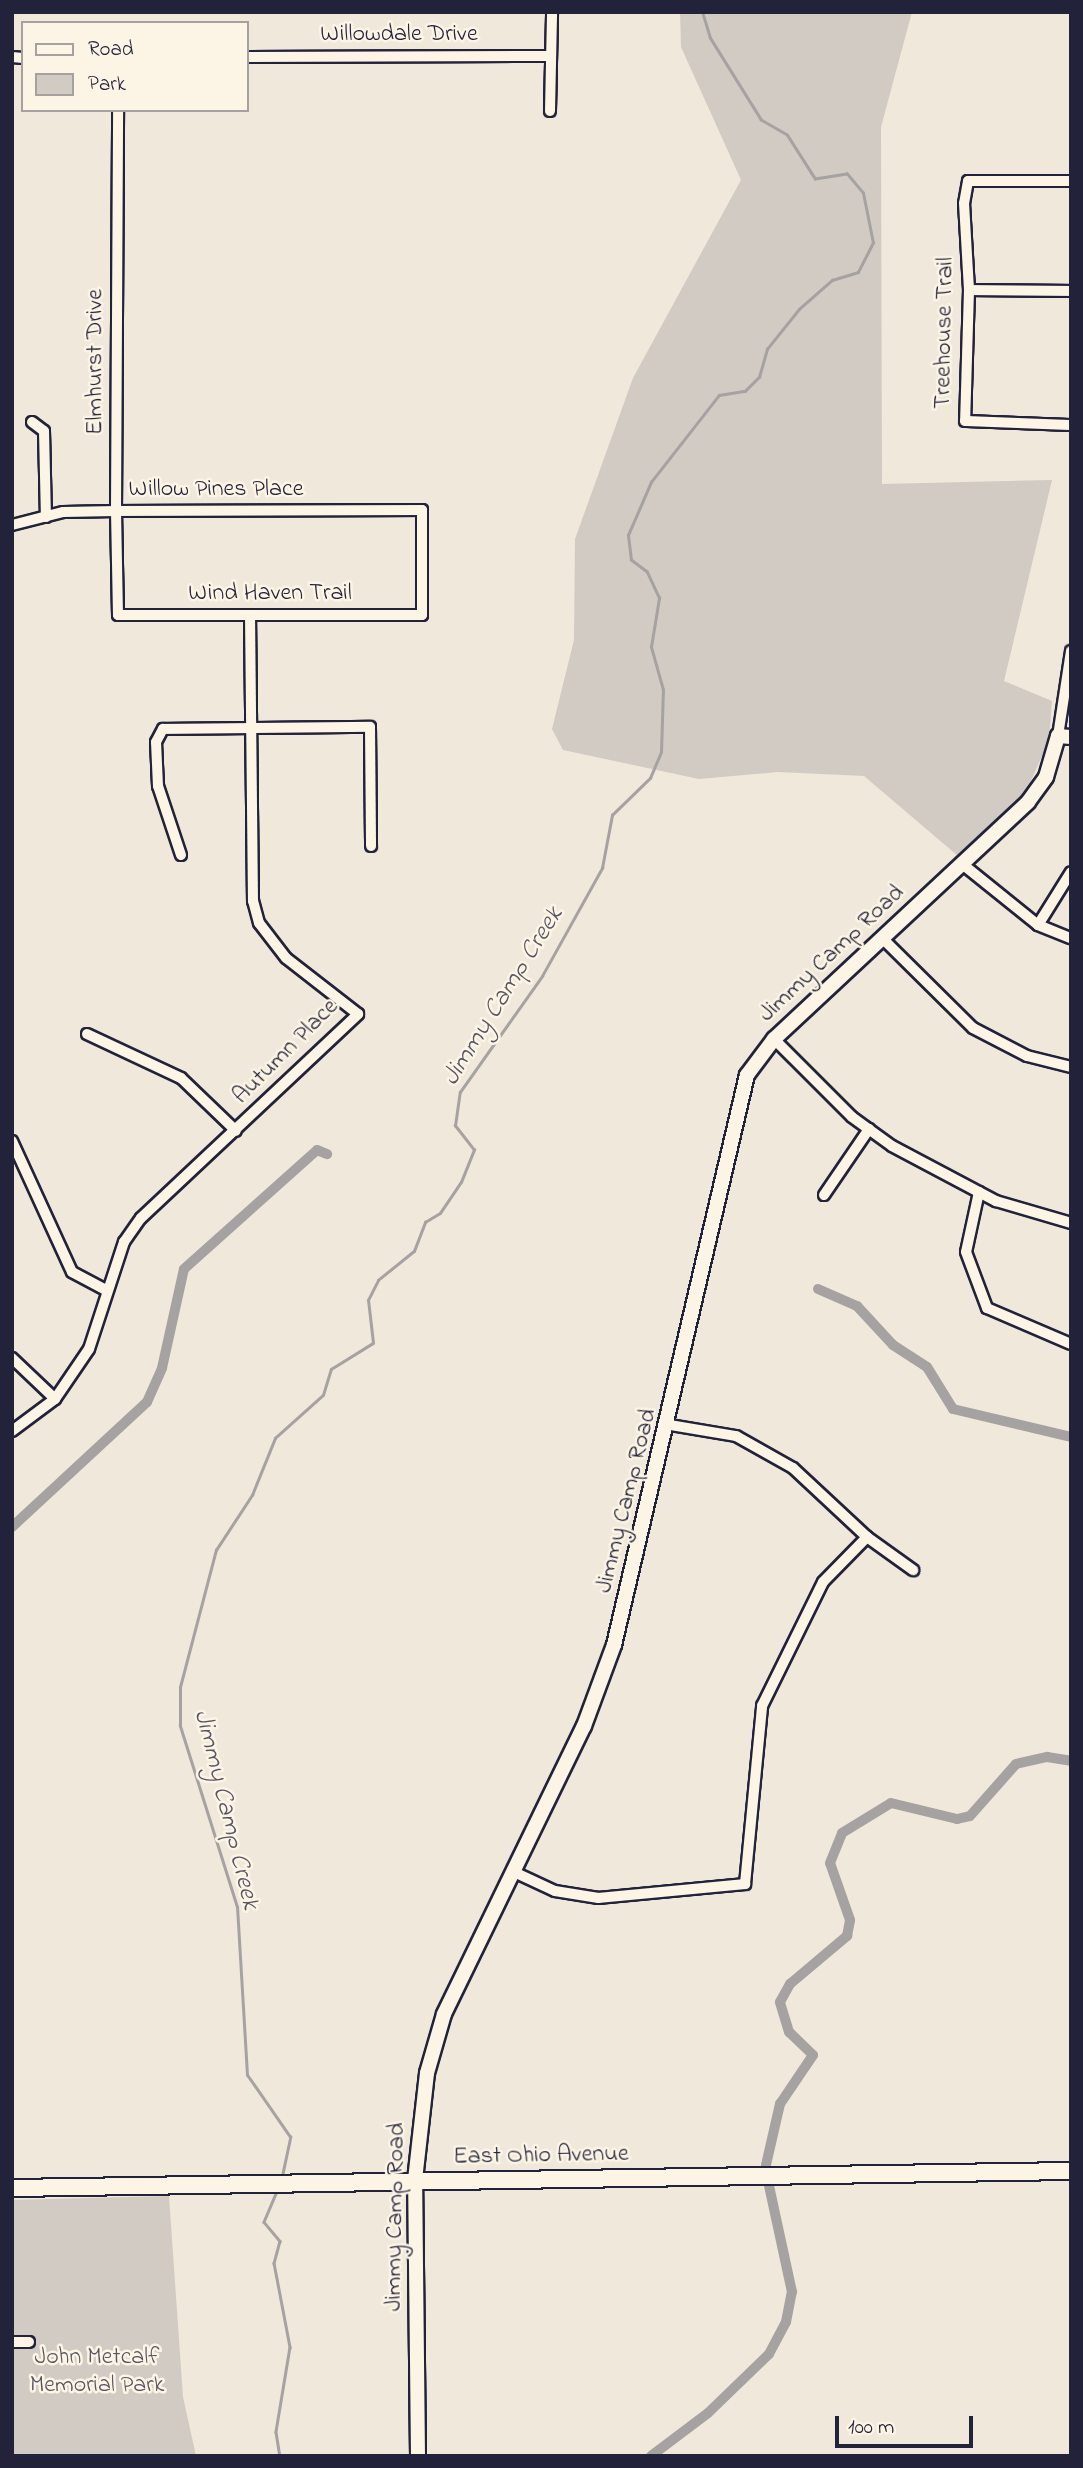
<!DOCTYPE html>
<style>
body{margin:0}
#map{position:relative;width:1083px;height:2468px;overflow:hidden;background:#efe8db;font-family:"Indie Flower",sans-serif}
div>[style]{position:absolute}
.green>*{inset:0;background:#d1cbc3}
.stream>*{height:2.5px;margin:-1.25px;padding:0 1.25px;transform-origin:1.25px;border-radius:1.25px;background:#a6a2a2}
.canal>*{height:10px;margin:-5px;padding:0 5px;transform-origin:5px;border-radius:5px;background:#a6a2a2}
.roads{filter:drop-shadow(2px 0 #22223b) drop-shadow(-2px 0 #22223b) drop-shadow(0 2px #22223b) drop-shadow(0 -2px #22223b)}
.minor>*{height:10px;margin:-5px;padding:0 5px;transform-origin:5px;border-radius:5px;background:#fcf5e5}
.tertiary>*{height:14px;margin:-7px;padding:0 7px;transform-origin:7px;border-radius:7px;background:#fcf5e5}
.secondary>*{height:16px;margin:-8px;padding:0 8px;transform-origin:8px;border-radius:8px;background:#fcf5e5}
span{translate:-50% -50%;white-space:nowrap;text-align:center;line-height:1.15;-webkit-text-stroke:5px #fcf5e5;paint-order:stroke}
.street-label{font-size:24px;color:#22223b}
.park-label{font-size:24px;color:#575564}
.water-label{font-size:26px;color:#575564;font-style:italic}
.frame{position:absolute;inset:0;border:14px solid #22223b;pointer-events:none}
.legend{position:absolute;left:21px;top:21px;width:228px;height:91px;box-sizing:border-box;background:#fcf5e5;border:2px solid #a5a1a1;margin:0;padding:9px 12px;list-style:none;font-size:21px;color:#22223b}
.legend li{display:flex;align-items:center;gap:14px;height:35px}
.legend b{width:35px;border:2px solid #a5a1a1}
.scale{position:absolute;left:835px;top:2416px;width:138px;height:32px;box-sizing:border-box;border:4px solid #22223b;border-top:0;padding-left:9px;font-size:21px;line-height:24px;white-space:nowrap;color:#22223b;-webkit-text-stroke:5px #fcf5e5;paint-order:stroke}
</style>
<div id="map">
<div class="green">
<div style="clip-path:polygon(680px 12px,912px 12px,881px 127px,882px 484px,1052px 480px,1004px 681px,1052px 701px,1049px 740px,1026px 792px,958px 856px,864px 776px,778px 772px,699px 779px,563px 750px,552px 729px,574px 640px,575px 539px,633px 378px,741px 180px,681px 47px)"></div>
<div style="clip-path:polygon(169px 2196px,183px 2397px,196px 2456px,12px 2456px,12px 2200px)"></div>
</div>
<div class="stream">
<div style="left:282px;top:2176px;width:40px;rotate:-78deg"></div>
<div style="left:290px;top:2137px;width:75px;rotate:-124.7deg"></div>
<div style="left:247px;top:2075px;width:168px;rotate:-93.4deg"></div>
<div style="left:237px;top:1907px;width:190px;rotate:-107.5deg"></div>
<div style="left:180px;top:1726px;width:39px;rotate:-90deg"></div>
<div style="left:180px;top:1687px;width:142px;rotate:-75.3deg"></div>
<div style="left:216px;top:1550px;width:66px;rotate:-56.8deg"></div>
<div style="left:252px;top:1495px;width:61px;rotate:-68deg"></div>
<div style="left:275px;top:1438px;width:64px;rotate:-41.9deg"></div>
<div style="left:323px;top:1395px;width:27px;rotate:-73deg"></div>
<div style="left:331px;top:1369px;width:49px;rotate:-31.8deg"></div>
<div style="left:373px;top:1343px;width:43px;rotate:-96.6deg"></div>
<div style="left:368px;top:1300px;width:22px;rotate:-63deg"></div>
<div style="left:378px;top:1280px;width:46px;rotate:-38.9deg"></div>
<div style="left:414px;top:1251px;width:31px;rotate:-69deg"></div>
<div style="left:425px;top:1222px;width:17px;rotate:-31deg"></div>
<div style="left:440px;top:1213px;width:37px;rotate:-56deg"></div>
<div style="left:461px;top:1182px;width:35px;rotate:-68deg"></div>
<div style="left:474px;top:1150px;width:31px;rotate:-128deg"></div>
<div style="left:455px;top:1126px;width:34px;rotate:-82deg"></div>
<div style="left:460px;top:1092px;width:142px;rotate:-54.7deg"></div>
<div style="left:542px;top:976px;width:124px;rotate:-60.9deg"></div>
<div style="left:602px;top:868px;width:54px;rotate:-79.3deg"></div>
<div style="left:612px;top:815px;width:53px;rotate:-44.2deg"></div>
<div style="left:650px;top:778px;width:28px;rotate:-67deg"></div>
<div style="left:661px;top:752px;width:62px;rotate:-88.2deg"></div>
<div style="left:663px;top:690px;width:45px;rotate:-105.6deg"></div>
<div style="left:651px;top:647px;width:50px;rotate:-80.7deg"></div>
<div style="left:659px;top:598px;width:29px;rotate:-115deg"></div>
<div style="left:647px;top:572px;width:20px;rotate:-143deg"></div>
<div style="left:631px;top:560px;width:25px;rotate:-97deg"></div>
<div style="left:628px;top:535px;width:58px;rotate:-66.5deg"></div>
<div style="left:651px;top:482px;width:110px;rotate:-52deg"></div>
<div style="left:719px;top:395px;width:26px;rotate:-9deg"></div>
<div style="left:745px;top:391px;width:20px;rotate:-45deg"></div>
<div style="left:759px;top:377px;width:29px;rotate:-74deg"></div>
<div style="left:767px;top:349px;width:51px;rotate:-51.3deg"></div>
<div style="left:799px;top:309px;width:44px;rotate:-41.3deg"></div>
<div style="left:832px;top:280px;width:27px;rotate:-17deg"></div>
<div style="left:858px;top:272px;width:33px;rotate:-63deg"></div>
<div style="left:873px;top:243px;width:51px;rotate:-101.3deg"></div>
<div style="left:863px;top:193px;width:25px;rotate:-130deg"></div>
<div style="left:847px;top:174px;width:32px;rotate:171deg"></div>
<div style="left:815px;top:179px;width:52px;rotate:-122.5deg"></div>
<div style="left:787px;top:135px;width:30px;rotate:-150deg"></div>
<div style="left:761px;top:120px;width:97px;rotate:-121.9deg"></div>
<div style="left:710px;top:38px;width:27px;rotate:-107deg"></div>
<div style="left:278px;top:2189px;width:36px;rotate:113deg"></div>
<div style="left:264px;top:2222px;width:25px;rotate:50deg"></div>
<div style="left:280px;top:2241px;width:23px;rotate:105deg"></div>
<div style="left:274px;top:2263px;width:86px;rotate:79.2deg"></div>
<div style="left:290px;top:2347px;width:86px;rotate:99.4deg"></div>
<div style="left:276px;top:2432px;width:24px;rotate:81deg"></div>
</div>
<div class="canal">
<div style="left:818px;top:1289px;width:43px;rotate:23.6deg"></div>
<div style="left:857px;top:1306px;width:53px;rotate:47.3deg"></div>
<div style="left:893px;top:1345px;width:40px;rotate:32.9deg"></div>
<div style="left:927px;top:1367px;width:49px;rotate:58.2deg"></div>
<div style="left:953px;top:1409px;width:121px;rotate:13.3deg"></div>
<div style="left:12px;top:1527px;width:184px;rotate:-42.8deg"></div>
<div style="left:147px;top:1402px;width:37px;rotate:-66deg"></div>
<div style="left:162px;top:1368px;width:101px;rotate:-77.5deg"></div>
<div style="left:184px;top:1269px;width:178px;rotate:-41.8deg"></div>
<div style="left:317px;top:1150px;width:11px;rotate:22deg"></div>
<div style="left:766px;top:2165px;width:63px;rotate:-77.1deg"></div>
<div style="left:780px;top:2104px;width:59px;rotate:-56deg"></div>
<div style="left:813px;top:2055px;width:33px;rotate:-136deg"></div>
<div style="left:789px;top:2032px;width:31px;rotate:-107deg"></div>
<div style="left:780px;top:2002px;width:21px;rotate:-61deg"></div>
<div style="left:790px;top:1984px;width:75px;rotate:-40.1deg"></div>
<div style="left:847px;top:1936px;width:16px;rotate:-79deg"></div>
<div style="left:850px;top:1920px;width:60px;rotate:-109.3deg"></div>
<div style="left:830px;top:1863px;width:32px;rotate:-68deg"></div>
<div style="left:842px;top:1833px;width:57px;rotate:-31.5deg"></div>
<div style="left:891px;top:1803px;width:68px;rotate:13.6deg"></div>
<div style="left:957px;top:1819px;width:13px;rotate:-13deg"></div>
<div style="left:970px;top:1816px;width:69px;rotate:-48.5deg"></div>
<div style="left:1016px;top:1764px;width:32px;rotate:-13deg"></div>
<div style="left:1047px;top:1757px;width:24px;rotate:9deg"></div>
<div style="left:651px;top:2456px;width:71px;rotate:-37deg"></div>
<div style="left:708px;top:2413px;width:85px;rotate:-44deg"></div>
<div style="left:769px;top:2354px;width:36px;rotate:-62deg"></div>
<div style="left:786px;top:2322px;width:31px;rotate:-79deg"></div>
<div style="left:792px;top:2292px;width:108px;rotate:-102.2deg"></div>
</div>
<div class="roads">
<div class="minor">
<div style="left:12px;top:57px;width:11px;rotate:5deg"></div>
<div style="left:247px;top:57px;width:304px;rotate:-0.2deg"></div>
<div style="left:550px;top:111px;width:99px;rotate:-88.8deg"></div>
<div style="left:1071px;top:181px;width:103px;rotate:180deg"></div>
<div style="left:968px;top:181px;width:22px;rotate:100deg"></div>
<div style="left:964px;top:203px;width:87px;rotate:86.7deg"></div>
<div style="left:969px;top:290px;width:131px;rotate:91.7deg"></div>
<div style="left:965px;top:421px;width:106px;rotate:2.2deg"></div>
<div style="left:969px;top:290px;width:102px;rotate:0.6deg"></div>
<div style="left:32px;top:422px;width:15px;rotate:37deg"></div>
<div style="left:44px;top:431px;width:86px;rotate:88.7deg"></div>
<div style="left:12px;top:525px;width:53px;rotate:-14.3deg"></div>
<div style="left:63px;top:512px;width:53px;rotate:-1.1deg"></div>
<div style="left:116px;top:511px;width:306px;rotate:-0.2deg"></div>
<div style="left:422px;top:510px;width:105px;rotate:90deg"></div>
<div style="left:422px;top:615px;width:304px;rotate:180deg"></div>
<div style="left:118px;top:615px;width:104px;rotate:-91.1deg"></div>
<div style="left:116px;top:511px;width:401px;rotate:-89.7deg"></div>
<div style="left:1058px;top:736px;width:86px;rotate:-81.3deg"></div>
<div style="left:181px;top:855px;width:73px;rotate:-108.4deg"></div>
<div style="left:158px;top:786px;width:44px;rotate:-92.6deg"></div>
<div style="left:156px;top:742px;width:15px;rotate:-62deg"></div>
<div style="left:163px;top:729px;width:207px;rotate:-0.6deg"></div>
<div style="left:370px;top:727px;width:119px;rotate:89.5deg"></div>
<div style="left:961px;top:863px;width:99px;rotate:38.8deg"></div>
<div style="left:1038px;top:925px;width:35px;rotate:22deg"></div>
<div style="left:1038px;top:925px;width:62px;rotate:-58.1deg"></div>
<div style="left:882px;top:938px;width:128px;rotate:44.7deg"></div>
<div style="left:973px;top:1028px;width:61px;rotate:27.4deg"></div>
<div style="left:1027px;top:1056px;width:45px;rotate:14deg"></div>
<div style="left:87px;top:1034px;width:104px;rotate:25.1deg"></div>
<div style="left:181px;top:1078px;width:76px;rotate:43.9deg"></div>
<div style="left:774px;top:1039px;width:110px;rotate:45deg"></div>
<div style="left:852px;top:1117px;width:49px;rotate:35.9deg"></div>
<div style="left:892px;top:1146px;width:118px;rotate:27.9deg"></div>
<div style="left:996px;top:1201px;width:78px;rotate:16.3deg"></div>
<div style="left:12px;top:1141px;width:144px;rotate:65.4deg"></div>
<div style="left:72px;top:1272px;width:40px;rotate:28deg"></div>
<div style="left:979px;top:1192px;width:61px;rotate:102.2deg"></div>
<div style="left:966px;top:1252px;width:60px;rotate:69.4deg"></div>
<div style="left:987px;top:1308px;width:91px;rotate:23.2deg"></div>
<div style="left:824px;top:1195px;width:80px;rotate:-55.7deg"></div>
<div style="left:12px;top:1358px;width:59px;rotate:43.6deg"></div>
<div style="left:12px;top:1431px;width:54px;rotate:-36.7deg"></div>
<div style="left:55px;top:1399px;width:60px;rotate:-55.8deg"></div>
<div style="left:89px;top:1349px;width:113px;rotate:-71.9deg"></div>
<div style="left:124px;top:1242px;width:29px;rotate:-55deg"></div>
<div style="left:141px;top:1218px;width:298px;rotate:-43.2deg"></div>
<div style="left:358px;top:1014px;width:91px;rotate:-142.1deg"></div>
<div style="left:286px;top:958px;width:44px;rotate:-127.6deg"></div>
<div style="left:259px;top:923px;width:23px;rotate:-105deg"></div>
<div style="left:253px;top:901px;width:285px;rotate:-90.6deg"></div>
<div style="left:867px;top:1537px;width:57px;rotate:35.7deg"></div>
<div style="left:514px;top:1872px;width:45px;rotate:24.9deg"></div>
<div style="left:555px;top:1891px;width:44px;rotate:9.2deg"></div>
<div style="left:598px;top:1898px;width:148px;rotate:-5.4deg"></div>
<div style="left:745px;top:1884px;width:179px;rotate:-84.5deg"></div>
<div style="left:762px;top:1706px;width:138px;rotate:-63.8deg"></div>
<div style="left:823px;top:1582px;width:63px;rotate:-45.6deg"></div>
<div style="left:867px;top:1537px;width:101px;rotate:-137deg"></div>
<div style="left:793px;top:1468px;width:65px;rotate:-150.7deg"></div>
<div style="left:736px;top:1436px;width:67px;rotate:-170.5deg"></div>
<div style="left:12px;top:2342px;width:17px"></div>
</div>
<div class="tertiary">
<div style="left:418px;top:2456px;width:276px;rotate:-90.6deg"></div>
<div style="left:415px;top:2180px;width:108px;rotate:-83.6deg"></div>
<div style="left:427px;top:2073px;width:61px;rotate:-73.9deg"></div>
<div style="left:444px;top:2014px;width:320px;rotate:-64.1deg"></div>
<div style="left:584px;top:1726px;width:86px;rotate:-69.7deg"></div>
<div style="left:614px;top:1645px;width:585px;rotate:-76.87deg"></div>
<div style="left:747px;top:1075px;width:45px;rotate:-53.1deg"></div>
<div style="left:774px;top:1039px;width:347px;rotate:-43deg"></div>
<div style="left:1028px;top:802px;width:31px;rotate:-54deg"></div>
<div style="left:1046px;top:777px;width:43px;rotate:-73.7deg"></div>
<div style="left:1058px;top:736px;width:13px;rotate:4deg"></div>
</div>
<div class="secondary">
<div style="left:12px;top:2188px;width:1059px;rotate:-0.92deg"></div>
</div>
</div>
<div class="street-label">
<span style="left:399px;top:35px">Willowdale Drive</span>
<span style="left:945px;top:333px;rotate:-89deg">Treehouse Trail</span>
<span style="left:96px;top:362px;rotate:-90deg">Elmhurst Drive</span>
<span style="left:216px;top:490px">Willow Pines Place</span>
<span style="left:270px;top:594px">Wind Haven Trail</span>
<span style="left:832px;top:954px;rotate:-43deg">Jimmy Camp Road</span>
<span style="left:286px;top:1052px;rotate:-45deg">Autumn Place</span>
<span style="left:627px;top:1501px;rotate:-76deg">Jimmy Camp Road</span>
<span style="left:541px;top:2156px;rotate:-1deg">East Ohio Avenue</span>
<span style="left:396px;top:2217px;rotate:-89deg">Jimmy Camp Road</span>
</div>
<div class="park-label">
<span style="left:97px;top:2372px">John Metcalf<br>Memorial Park</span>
</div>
<div class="water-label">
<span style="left:504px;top:997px;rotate:-58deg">Jimmy Camp Creek</span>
<span style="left:225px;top:1810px;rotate:76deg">Jimmy Camp Creek</span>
</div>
<div class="frame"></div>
<ul class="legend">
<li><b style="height:9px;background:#fcf5e5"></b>Road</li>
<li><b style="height:19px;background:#d1cbc3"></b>Park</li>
</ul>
<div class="scale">100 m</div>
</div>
